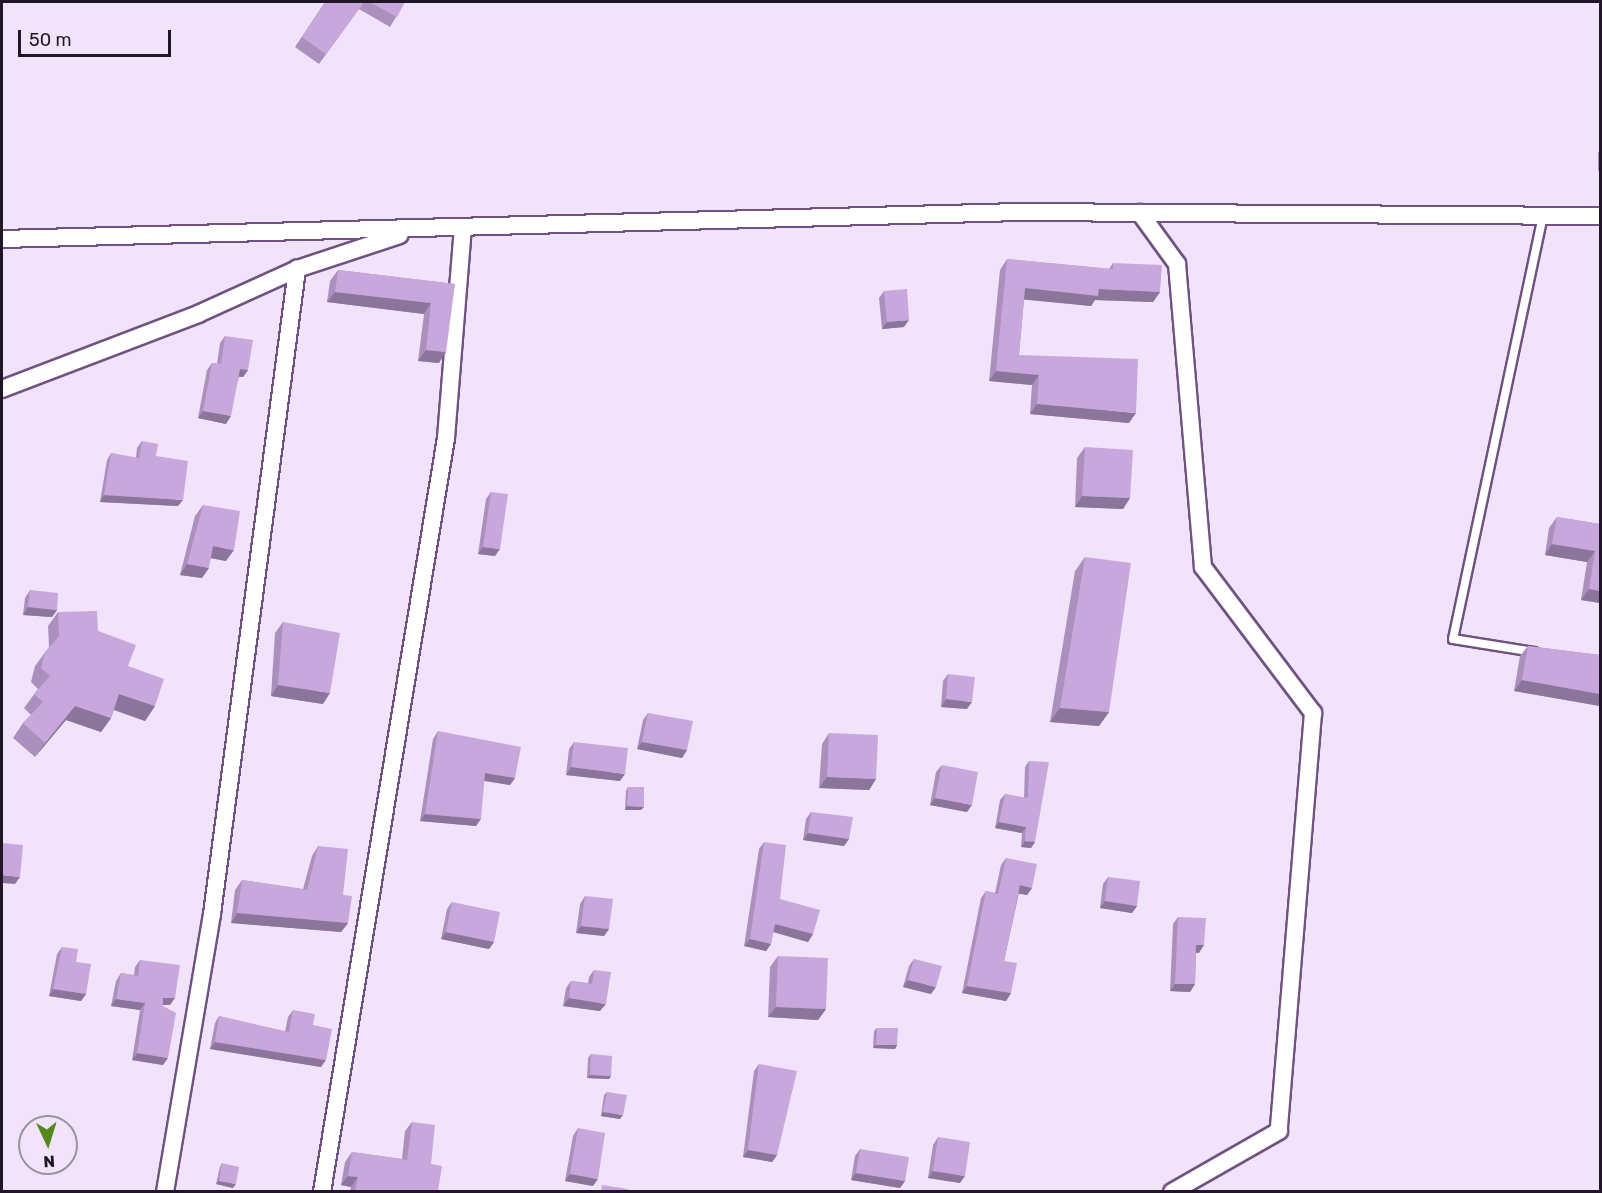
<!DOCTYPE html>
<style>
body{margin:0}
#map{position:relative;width:1602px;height:1193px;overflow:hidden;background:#f1e4fa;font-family:Rubik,sans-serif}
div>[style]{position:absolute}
.roads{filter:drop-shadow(2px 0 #6f5281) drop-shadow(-2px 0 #6f5281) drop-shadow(0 2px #6f5281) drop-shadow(0 -2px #6f5281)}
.lane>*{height:8px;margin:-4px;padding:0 4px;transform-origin:4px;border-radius:4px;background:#fff}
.street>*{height:16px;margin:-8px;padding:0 8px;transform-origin:8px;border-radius:8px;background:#fff}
.wall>*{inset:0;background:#ab90bd}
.shaded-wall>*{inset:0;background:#8b759a}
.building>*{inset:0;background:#c7a7dc}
span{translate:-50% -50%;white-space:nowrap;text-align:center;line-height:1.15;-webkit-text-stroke:4.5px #f1e4fa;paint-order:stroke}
.frame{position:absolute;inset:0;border:3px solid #211528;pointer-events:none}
.north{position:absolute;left:18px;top:1115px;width:60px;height:60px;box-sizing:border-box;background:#f1e4fa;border:2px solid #9e91a6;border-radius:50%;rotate:176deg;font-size:16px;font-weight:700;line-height:24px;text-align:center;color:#211528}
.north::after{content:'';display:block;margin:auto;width:21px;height:27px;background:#56871b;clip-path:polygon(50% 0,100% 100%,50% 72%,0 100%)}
.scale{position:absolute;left:18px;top:30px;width:153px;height:27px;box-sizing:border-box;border:3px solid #211528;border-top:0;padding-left:8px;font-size:18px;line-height:21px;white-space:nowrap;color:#211528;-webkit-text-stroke:4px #f1e4fa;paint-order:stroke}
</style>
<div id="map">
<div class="roads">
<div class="lane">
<div style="left:1534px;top:652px;width:82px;rotate:-170.9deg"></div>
<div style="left:1453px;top:639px;width:433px;rotate:-78deg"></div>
</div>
<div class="street">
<div style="left:1140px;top:213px;width:63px;rotate:54deg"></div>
<div style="left:1177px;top:264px;width:304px;rotate:85.1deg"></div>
<div style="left:1203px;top:567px;width:183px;rotate:53deg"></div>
<div style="left:1313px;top:713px;width:419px;rotate:94.7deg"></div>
<div style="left:1279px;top:1131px;width:123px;rotate:150.3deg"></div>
<div style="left:2px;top:239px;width:1018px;rotate:-1.52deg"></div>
<div style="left:1020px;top:212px;width:580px;rotate:0.4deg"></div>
<div style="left:2px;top:389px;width:210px;rotate:-20.9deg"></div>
<div style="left:198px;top:314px;width:109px;rotate:-24.4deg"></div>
<div style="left:297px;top:269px;width:108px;rotate:-18.3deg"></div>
<div style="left:165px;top:1192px;width:282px;rotate:-80.4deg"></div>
<div style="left:212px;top:914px;width:651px;rotate:-82.49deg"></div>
<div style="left:322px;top:1192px;width:764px;rotate:-80.66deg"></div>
<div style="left:446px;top:438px;width:211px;rotate:-85.4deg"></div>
</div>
</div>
<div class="wall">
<div style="clip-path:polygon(325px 2px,405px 2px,390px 27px,359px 9px,319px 64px,295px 47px)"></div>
<div style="clip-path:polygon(1600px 149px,1600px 170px,1598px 171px,1598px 153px)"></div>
<div style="clip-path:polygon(1007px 259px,1109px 269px,1113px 263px,1160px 292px,1153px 302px,1095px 300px,1091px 306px,1024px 299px,1019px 355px,1129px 423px,1030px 414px,1032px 385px,989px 381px,1000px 270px)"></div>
<div style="clip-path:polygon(338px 270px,455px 284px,439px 363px,418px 361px,424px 314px,327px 302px,330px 281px)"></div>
<div style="clip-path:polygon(884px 291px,904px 327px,882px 329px,879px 298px)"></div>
<div style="clip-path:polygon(225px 336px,248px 370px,243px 377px,239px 377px,226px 424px,198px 418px,207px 370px,212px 363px,217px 364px,220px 343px)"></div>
<div style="clip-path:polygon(142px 441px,156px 456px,178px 506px,100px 502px,107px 460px,111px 453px,136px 458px,137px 448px)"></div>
<div style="clip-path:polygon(1085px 447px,1130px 498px,1123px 509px,1075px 507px,1077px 458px)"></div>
<div style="clip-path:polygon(491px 492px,495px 556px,478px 554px,486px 499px)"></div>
<div style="clip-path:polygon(203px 505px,226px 561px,211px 558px,202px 578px,180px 575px,195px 516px)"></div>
<div style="clip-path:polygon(1557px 517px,1600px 524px,1600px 603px,1581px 600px,1587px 562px,1545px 555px,1549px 528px)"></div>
<div style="clip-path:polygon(1085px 557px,1109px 712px,1099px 726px,1050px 722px,1075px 571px)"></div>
<div style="clip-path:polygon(30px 590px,57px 610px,52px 617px,23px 615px,25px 598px)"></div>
<div style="clip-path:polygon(58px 612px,98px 631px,128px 666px,155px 706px,145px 721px,114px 710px,111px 718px,101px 732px,66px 720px,35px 757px,13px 738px,23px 723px,31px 715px,24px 708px,38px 689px,31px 682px,35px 666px,49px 647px,48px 626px)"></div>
<div style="clip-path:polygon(283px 622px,323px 704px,271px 696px,275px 633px)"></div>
<div style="clip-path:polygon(1528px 646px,1600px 655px,1600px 706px,1514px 691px,1520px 656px)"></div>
<div style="clip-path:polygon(948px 674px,967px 709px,941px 707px,943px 681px)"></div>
<div style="clip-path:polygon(648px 713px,687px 750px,682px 758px,637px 749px,643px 720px)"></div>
<div style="clip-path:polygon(438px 731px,515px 778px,510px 785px,484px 781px,476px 826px,420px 821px,433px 739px)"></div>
<div style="clip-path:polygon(829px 733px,876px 779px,869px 790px,819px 788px,822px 744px)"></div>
<div style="clip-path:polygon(574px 742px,620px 781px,566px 775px,569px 749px)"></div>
<div style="clip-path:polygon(1029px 761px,1035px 842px,1031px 848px,1021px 847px,1022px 833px,995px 828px,1000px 800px,1005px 794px,1024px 798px,1025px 767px)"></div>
<div style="clip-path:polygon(942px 765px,967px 812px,930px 805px,936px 772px)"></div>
<div style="clip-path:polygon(628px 787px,644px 807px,641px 810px,625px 810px,626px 791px)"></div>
<div style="clip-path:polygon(811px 812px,849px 839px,844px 846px,803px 840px,806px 819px)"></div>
<div style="clip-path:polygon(764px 842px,780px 899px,813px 934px,808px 942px,773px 932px,771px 944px,766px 951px,744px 946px,759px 849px)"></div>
<div style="clip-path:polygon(318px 846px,343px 895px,348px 923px,341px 932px,231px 923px,235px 890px,242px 880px,303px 889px,312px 856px)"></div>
<div style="clip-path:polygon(1006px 858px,1032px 888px,1027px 895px,1019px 893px,1004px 961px,1011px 993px,1006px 1001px,962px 993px,981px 898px,986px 891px,995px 893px,1001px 865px)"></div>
<div style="clip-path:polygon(1108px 877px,1137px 906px,1132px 913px,1100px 908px,1103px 884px)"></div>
<div style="clip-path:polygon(585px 896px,609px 929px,604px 936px,576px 933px,580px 904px)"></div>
<div style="clip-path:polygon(452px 902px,494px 942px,489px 949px,441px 939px,447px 909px)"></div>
<div style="clip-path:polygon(1178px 917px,1199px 953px,1196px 953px,1195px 984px,1190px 992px,1170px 991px,1173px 924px)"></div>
<div style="clip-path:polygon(62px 947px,76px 962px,86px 994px,81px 1001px,49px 996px,57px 954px)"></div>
<div style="clip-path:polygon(778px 956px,826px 1009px,818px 1020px,768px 1017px,770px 967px)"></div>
<div style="clip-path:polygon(914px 959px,931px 994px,903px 987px,909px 966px)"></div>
<div style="clip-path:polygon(140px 960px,170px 1005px,163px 1005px,163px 1065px,132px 1060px,140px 1010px,111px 1006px,116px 981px,121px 973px,134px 975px,135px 967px)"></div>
<div style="clip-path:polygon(594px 970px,600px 1011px,563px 1006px,566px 988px,571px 981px,588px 983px,589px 977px)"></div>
<div style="clip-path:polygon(293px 1010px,313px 1025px,321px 1067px,210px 1049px,215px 1023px,219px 1016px,285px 1032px,288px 1017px)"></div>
<div style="clip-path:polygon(877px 1028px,897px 1045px,895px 1049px,873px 1048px,874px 1031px)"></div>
<div style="clip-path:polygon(591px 1054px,611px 1076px,609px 1079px,587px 1078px,588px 1058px)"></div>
<div style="clip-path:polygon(759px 1064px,777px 1155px,772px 1162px,743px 1157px,754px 1071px)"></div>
<div style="clip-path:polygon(607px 1092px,620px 1119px,601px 1116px,604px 1095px)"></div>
<div style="clip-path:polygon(412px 1122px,431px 1164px,438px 1191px,350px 1191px,351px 1187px,341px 1185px,345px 1162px,352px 1152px,402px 1159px,405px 1131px)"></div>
<div style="clip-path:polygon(578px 1128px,593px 1186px,565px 1181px,573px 1136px)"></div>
<div style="clip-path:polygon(938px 1137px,960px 1183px,928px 1178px,933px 1145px)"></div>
<div style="clip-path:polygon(860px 1149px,905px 1181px,900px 1188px,851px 1180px,855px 1156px)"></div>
<div style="clip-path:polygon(222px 1163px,233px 1188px,216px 1184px,220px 1167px)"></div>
</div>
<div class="shaded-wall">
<div style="clip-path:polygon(1025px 288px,1099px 289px,1160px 292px,1153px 302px,1095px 300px,1091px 306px,1018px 299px)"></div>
<div style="clip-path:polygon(335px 292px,431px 303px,424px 314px,327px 302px)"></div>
<div style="clip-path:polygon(909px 320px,904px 327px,882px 329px,887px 322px)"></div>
<div style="clip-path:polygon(426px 350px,446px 352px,439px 363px,418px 361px)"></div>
<div style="clip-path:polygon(240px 369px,248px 370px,243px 377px,235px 376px)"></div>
<div style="clip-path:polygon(996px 371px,1039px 375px,1032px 385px,989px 381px)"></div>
<div style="clip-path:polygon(1037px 404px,1136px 413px,1129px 423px,1030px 414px)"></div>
<div style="clip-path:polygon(203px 411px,231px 416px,226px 424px,198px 418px)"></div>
<div style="clip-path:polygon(104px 495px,183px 500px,178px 506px,100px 502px)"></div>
<div style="clip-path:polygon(1082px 496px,1130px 498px,1123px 509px,1075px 507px)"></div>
<div style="clip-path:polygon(1552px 544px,1595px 551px,1587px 562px,1545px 555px)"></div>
<div style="clip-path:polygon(213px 546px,234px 550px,226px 561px,205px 557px)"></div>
<div style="clip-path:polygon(483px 547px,500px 549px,495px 556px,478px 554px)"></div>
<div style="clip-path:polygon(187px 564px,209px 568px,202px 578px,180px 575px)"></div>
<div style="clip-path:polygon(1589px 589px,1600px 591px,1600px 603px,1581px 600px)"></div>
<div style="clip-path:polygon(28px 607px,57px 610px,52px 617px,23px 615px)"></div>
<div style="clip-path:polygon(1522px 680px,1600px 694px,1600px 706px,1514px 691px)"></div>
<div style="clip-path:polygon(278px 685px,330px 693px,323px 704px,271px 696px)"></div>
<div style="clip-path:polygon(119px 694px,155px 706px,145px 721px,109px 708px)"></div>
<div style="clip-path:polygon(946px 699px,972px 702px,967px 709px,941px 707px)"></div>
<div style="clip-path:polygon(75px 706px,111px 718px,101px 732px,66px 720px,35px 757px,45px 743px)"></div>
<div style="clip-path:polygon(1060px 708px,1109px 712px,1099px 726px,1050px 722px)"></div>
<div style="clip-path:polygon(642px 742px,687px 750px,682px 758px,637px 749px)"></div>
<div style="clip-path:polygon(571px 767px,625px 774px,620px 781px,566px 775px)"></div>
<div style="clip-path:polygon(485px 773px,515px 778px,510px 785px,480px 780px)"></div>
<div style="clip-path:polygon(827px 777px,876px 779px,869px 790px,819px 788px)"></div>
<div style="clip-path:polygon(935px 798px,972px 805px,967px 812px,930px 805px)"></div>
<div style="clip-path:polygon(627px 806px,644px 807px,641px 810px,625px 810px)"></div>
<div style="clip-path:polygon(425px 814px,481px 819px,476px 826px,420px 821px)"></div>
<div style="clip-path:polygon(999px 822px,1026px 827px,1022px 833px,995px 828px)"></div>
<div style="clip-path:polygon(808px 833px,849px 839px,844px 846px,803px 840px)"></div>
<div style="clip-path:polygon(1025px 841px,1035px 842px,1031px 848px,1021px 847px)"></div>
<div style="clip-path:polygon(2px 875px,20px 877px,15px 884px,2px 883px)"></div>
<div style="clip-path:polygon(1020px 885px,1032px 888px,1027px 895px,1015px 893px)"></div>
<div style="clip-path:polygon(1105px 901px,1137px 906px,1132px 913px,1100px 908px)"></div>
<div style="clip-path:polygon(237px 913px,348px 923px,341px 932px,231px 923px)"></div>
<div style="clip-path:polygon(775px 924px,813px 934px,808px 942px,770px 931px)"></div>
<div style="clip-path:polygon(581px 926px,609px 929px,604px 936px,576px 933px)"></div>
<div style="clip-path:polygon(446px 932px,494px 942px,489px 949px,441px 939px)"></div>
<div style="clip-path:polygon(750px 939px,771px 944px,766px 951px,744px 946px)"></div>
<div style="clip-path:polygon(1196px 945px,1204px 945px,1199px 953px,1191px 952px)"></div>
<div style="clip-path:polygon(908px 980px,936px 987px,931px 994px,903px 987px)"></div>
<div style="clip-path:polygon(1175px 984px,1195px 984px,1190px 992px,1170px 991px)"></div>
<div style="clip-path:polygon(967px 986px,1011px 993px,1006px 1001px,962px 993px)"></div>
<div style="clip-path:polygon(53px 989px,86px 994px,81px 1001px,49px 996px)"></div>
<div style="clip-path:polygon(163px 998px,175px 998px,170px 1005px,158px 1005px)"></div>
<div style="clip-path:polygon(569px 998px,606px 1004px,600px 1011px,563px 1006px)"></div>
<div style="clip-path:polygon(116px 999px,145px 1003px,140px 1010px,111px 1006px)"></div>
<div style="clip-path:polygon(776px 1007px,826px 1009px,818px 1020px,768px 1017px)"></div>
<div style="clip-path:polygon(215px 1042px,326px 1060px,321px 1067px,210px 1049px)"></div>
<div style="clip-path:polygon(876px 1045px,897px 1045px,895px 1049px,873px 1048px)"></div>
<div style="clip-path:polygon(137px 1053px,168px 1058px,163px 1065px,132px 1060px)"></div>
<div style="clip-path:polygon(590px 1075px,611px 1076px,609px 1079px,587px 1078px)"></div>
<div style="clip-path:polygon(603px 1112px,623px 1115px,620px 1119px,601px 1116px)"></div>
<div style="clip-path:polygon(748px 1150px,777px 1155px,772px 1162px,743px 1157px)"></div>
<div style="clip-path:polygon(933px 1171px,965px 1176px,960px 1183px,928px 1178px)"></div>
<div style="clip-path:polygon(856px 1173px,905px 1181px,900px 1188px,851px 1180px)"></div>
<div style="clip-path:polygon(570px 1174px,598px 1179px,593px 1186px,565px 1181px)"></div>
<div style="clip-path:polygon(348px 1176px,358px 1177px,351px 1187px,341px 1185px)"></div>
<div style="clip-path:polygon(219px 1181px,236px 1184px,233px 1188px,216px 1184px)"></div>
</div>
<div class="building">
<div style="clip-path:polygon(325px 2px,364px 2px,326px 54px,302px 37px)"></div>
<div style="clip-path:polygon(369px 2px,405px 2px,397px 17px)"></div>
<div style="clip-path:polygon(1007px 259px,1113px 269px,1113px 263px,1162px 265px,1160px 292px,1099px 289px,1098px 296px,1025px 288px,1019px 355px,1138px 359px,1136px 413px,1037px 404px,1039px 375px,996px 371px)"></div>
<div style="clip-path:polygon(338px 270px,455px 284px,446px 352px,426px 350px,431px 303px,335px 292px)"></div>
<div style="clip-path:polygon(907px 289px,909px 320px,887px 322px,884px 291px)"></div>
<div style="clip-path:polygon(225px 336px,253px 340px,248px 370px,240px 369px,231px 416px,203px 411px,212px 363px,221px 364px)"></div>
<div style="clip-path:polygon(142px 441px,158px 444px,156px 456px,188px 461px,183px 500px,104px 495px,111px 453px,139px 458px)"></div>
<div style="clip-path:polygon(1085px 447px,1133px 450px,1130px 498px,1082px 496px)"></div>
<div style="clip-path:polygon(491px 492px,508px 494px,500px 549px,483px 547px)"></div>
<div style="clip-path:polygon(203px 505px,240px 511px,234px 550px,213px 546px,209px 568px,187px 564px)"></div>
<div style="clip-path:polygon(1557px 517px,1600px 524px,1600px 591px,1589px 589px,1595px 551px,1552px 544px)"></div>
<div style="clip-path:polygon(1085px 557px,1131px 563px,1109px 712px,1060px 708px)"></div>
<div style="clip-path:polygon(30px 590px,58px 593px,57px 610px,28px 607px)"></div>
<div style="clip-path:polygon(97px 611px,98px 631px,136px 645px,128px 666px,164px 679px,155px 706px,119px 694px,111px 718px,75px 706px,45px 743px,23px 723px,43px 702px,34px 694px,50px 676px,41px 668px,45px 652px,59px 636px,58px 612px)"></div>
<div style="clip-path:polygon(283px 622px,340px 633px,330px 693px,278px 685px)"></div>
<div style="clip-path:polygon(1528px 646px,1600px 655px,1600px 694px,1522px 680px)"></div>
<div style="clip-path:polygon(948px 674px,975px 677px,972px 702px,946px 699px)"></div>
<div style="clip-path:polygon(648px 713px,693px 721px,687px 750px,642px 742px)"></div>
<div style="clip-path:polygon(438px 731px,521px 747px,515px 778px,485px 773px,481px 819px,425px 814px)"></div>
<div style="clip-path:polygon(829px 733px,878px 735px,876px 779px,827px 777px)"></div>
<div style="clip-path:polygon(574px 742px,628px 748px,625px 774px,571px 767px)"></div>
<div style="clip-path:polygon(1029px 761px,1049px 762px,1035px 842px,1025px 841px,1026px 827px,999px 822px,1005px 794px,1028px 798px)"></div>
<div style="clip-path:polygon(942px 765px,978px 772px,972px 805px,935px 798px)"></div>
<div style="clip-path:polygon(628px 787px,644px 787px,644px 807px,627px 806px)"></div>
<div style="clip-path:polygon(811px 812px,853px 817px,849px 839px,808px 833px)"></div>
<div style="clip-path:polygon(764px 842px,786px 845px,780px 899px,820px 910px,813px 934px,775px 924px,771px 944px,750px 939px)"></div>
<div style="clip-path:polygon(2px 843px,23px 845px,20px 877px,2px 875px)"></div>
<div style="clip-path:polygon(318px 846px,348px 849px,343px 895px,352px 896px,348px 923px,237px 913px,242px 880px,307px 890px)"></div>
<div style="clip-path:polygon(1006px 858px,1037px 864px,1032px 888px,1020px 885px,1004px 961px,1017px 963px,1011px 993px,967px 986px,986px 891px,998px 894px)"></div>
<div style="clip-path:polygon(1108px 877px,1140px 881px,1137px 906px,1105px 901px)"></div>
<div style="clip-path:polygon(585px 896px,613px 899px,609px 929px,581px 926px)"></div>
<div style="clip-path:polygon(452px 902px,500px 912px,494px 942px,446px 932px)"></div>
<div style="clip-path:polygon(1178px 917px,1206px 918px,1204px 945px,1196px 945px,1195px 984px,1175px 984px)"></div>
<div style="clip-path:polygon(62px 947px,78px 949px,76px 962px,91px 964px,86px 994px,53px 989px)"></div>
<div style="clip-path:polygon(778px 956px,828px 958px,826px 1009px,776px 1007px)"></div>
<div style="clip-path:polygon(914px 959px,942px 966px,936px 987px,908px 980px)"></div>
<div style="clip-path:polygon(140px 960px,180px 965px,175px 998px,163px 998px,163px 1006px,176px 1013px,168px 1058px,137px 1053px,145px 1003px,116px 999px,121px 973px,138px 976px)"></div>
<div style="clip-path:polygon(594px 970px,611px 972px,606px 1004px,569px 998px,571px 981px,592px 984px)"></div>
<div style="clip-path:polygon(293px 1010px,315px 1014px,313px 1025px,332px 1029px,326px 1060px,215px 1042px,219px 1016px,289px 1032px)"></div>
<div style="clip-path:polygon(877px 1028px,898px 1028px,897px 1045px,876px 1045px)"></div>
<div style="clip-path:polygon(591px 1054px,612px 1056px,611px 1076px,590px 1075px)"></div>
<div style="clip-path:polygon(759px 1064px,797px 1071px,777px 1155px,748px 1150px)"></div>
<div style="clip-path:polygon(607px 1092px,627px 1095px,623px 1115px,603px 1112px)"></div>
<div style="clip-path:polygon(412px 1122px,435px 1125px,431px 1164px,442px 1166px,438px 1191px,355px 1191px,358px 1177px,348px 1176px,352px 1152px,407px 1160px)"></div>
<div style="clip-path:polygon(578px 1128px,605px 1133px,598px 1179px,570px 1174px)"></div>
<div style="clip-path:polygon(938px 1137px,970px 1142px,965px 1176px,933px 1171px)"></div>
<div style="clip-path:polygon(860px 1149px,909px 1157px,905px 1181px,856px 1173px)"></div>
<div style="clip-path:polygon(222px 1163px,239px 1167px,236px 1184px,219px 1181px)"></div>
<div style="clip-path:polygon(602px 1185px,628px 1189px,628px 1191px,601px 1191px)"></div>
</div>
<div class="frame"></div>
<div class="north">N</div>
<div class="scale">50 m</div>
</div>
